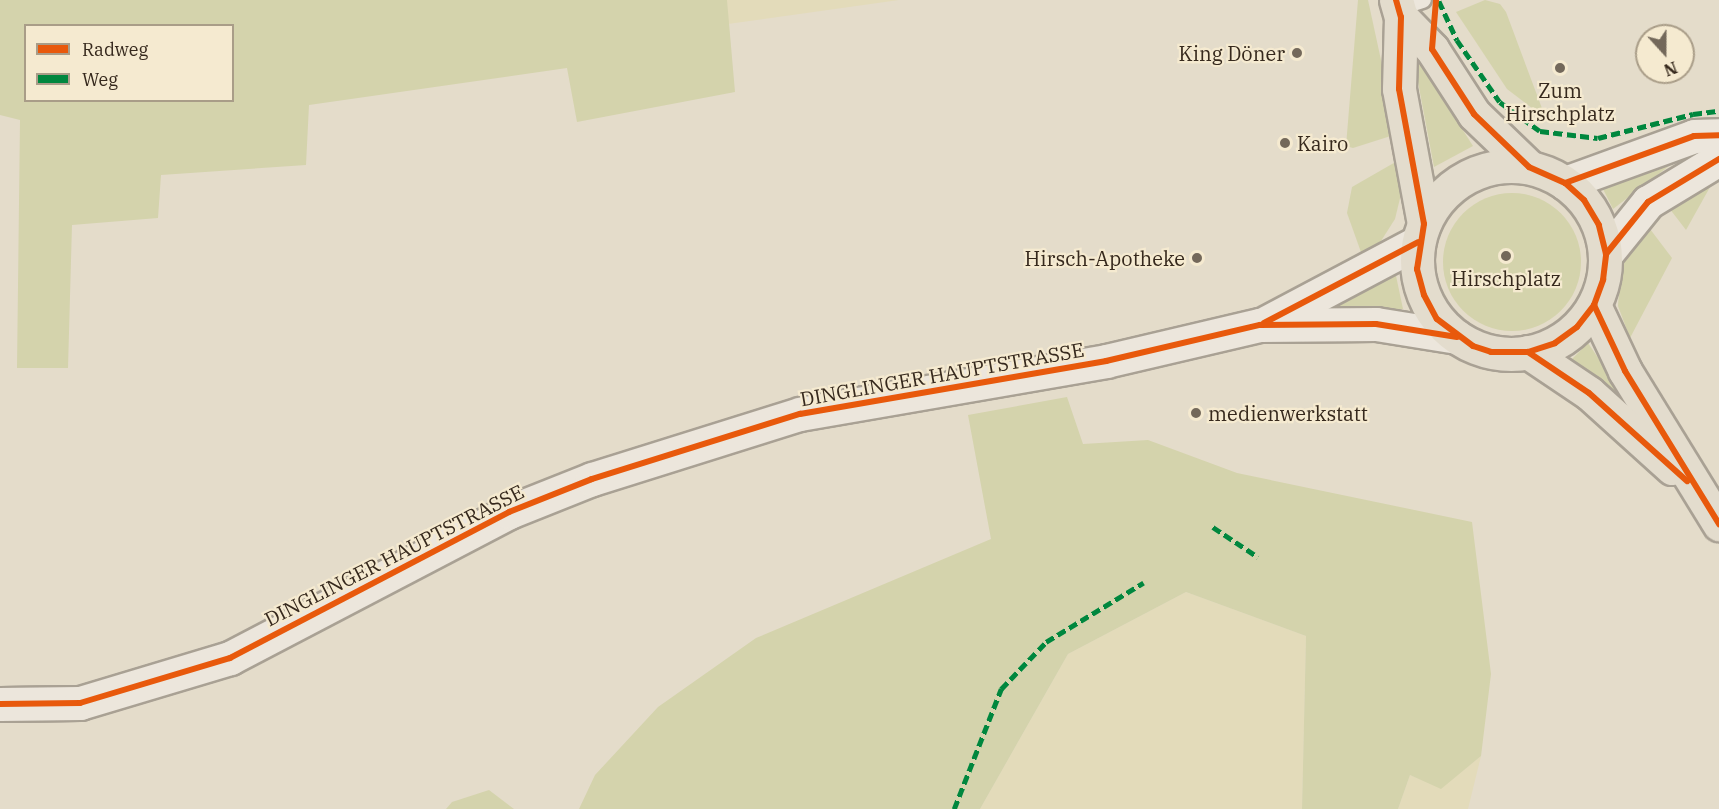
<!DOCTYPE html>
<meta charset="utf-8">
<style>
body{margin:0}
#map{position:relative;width:1719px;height:809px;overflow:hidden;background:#e4dcca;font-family:"IBM Plex Serif",serif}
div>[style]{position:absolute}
.farmland>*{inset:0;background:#e3dbba}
.green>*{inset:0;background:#d4d3ac}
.round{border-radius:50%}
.roads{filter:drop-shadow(2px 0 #a9a194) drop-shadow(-2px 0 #a9a194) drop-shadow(0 2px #a9a194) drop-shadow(0 -2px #a9a194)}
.lane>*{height:16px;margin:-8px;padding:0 8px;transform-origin:8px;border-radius:8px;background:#ece6dc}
.secondary>*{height:33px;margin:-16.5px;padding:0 16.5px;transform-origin:16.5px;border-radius:16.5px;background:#ece6dc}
.primary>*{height:33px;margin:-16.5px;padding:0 16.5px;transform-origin:16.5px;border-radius:16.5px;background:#e3dccd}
.primary>.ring{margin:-16.5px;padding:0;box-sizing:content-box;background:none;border:33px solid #e3dccd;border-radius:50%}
.quiet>*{height:4.5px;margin-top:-2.25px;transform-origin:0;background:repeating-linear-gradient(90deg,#00873e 0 9px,transparent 0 13.5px)}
.cycleway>*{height:6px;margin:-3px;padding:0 3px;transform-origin:3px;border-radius:3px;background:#e8590c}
.dots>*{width:16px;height:16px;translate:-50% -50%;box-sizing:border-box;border:3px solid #f5ead0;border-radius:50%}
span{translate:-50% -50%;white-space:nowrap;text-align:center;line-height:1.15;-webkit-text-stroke:4.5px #f5ead0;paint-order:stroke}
.poi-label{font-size:20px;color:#36291d}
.right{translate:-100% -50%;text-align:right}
.left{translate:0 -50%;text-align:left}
.street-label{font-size:20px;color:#36291d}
.legend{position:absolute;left:24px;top:24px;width:210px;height:78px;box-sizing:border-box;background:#f5ead0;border:2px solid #a99d88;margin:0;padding:8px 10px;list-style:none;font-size:18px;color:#36291d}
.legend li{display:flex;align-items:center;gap:12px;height:30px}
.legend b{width:30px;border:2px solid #a99d88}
.north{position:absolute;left:1635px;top:24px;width:60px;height:60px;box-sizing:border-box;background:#f5ead0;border:2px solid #a99d88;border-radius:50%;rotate:159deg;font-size:16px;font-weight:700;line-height:24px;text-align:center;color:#36291d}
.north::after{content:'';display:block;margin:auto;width:21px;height:27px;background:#73685a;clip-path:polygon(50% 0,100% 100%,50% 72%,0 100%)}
</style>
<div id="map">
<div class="farmland">
<div style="clip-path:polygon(727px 0,899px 0,728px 24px)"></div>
<div style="clip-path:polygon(1186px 592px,1306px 636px,1302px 809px,980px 809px,1068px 654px)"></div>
<div style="clip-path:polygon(1481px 756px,1468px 809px,1398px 809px,1410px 775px,1441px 788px)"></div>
</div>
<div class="green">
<div style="clip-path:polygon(evenodd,0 0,727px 0,735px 92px,577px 122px,567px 68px,309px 105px,306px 165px,161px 175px,158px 218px,72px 225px,68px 368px,17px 368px,20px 120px,0 115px,0 0,26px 26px,232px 26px,232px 100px,26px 100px,26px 26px)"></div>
<div style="clip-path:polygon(1358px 0,1368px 0,1397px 134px,1353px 148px,1346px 146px)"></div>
<div style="clip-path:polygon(1485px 0,1500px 4px,1506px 12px,1546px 119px,1507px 89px,1456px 12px)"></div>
<div style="clip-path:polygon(1412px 50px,1473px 146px,1434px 167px)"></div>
<div style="clip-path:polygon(1667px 157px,1669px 166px,1613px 209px,1600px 183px)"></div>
<div style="clip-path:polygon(1399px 160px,1402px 190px,1395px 219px,1381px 241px,1362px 255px,1347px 213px,1352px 187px)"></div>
<div style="clip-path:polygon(1719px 171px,1686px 230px,1666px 204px)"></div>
<div class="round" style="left:1443px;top:193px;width:138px;height:138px"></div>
<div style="clip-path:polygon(1647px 225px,1672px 258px,1630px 338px,1618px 306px,1620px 277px,1628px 250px)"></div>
<div style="clip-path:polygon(1395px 271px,1403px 309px,1331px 313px,1329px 307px)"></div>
<div style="clip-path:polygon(1588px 343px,1634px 411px,1569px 362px)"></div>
<div style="clip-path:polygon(1067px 397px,1083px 444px,1148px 440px,1237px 473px,1472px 522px,1491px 674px,1481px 756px,1441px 789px,1410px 775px,1398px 809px,1302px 809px,1306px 636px,1186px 592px,1068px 654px,980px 809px,579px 809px,595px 775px,658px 707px,756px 638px,991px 539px,968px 415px)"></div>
<div style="clip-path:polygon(489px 790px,514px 809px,446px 809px,452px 802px)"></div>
</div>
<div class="roads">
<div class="lane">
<div style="left:1398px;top:8px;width:26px;rotate:-18deg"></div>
</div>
<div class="secondary">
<div style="left:1565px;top:183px;width:137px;rotate:-20deg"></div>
<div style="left:1694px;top:136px;width:25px;rotate:-2deg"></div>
<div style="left:1606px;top:254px;width:67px;rotate:-51.1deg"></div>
<div style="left:1648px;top:202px;width:83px;rotate:-31.2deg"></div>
<div style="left:1267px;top:322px;width:171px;rotate:-27.9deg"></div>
<div style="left:0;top:704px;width:80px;rotate:-0.7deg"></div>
<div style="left:80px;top:703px;width:157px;rotate:-16.7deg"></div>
<div style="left:230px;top:658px;width:315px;rotate:-27.6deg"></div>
<div style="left:509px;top:512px;width:89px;rotate:-21.7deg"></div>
<div style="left:592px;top:479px;width:218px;rotate:-17.4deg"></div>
<div style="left:800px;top:414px;width:311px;rotate:-9.8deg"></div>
<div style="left:1106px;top:361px;width:158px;rotate:-13.2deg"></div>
<div style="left:1260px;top:325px;width:116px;rotate:-0.5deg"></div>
<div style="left:1376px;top:324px;width:82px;rotate:9.1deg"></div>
</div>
<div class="primary">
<div style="left:1396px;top:0;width:18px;rotate:74deg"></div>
<div style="left:1401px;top:17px;width:72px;rotate:91.6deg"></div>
<div style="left:1399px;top:89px;width:137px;rotate:79.5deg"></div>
<div style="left:1401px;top:17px;width:45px;rotate:45.9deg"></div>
<div style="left:1432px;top:49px;width:77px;rotate:57.1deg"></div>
<div style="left:1474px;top:114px;width:76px;rotate:43.9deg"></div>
<div class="ring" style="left:1417px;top:166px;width:155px;height:155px"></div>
<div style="left:1594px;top:305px;width:73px;rotate:64.8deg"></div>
<div style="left:1625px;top:371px;width:180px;rotate:58.4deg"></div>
<div style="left:1528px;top:352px;width:73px;rotate:33.9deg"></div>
<div style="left:1589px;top:393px;width:112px;rotate:42.1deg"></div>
</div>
</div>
<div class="quiet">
<div style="left:1439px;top:1px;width:43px;rotate:65.2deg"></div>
<div style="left:1457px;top:40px;width:75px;rotate:55.3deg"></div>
<div style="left:1500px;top:102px;width:49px;rotate:35.9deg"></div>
<div style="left:1540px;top:131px;width:58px;rotate:6.9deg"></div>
<div style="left:1598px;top:138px;width:98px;rotate:-14.2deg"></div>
<div style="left:1693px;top:114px;width:26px;rotate:-7deg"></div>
<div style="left:1213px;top:527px;width:54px;rotate:33.7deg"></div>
<div style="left:954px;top:809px;width:129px;rotate:-68.6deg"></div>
<div style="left:1001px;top:689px;width:65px;rotate:-46.2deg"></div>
<div style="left:1046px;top:642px;width:114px;rotate:-31.3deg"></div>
</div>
<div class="cycleway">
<div style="left:1396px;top:0;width:18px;rotate:74deg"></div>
<div style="left:1401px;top:17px;width:72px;rotate:91.6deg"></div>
<div style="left:1399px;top:89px;width:137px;rotate:79.5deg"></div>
<div style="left:1424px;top:224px;width:46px;rotate:98.8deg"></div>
<div style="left:1417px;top:269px;width:27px;rotate:75deg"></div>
<div style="left:1424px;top:295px;width:27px;rotate:62deg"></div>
<div style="left:1437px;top:319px;width:45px;rotate:36.9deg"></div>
<div style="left:1473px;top:346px;width:19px;rotate:18deg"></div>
<div style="left:1491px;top:352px;width:37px"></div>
<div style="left:1528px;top:352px;width:28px;rotate:-18deg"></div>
<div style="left:1555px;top:343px;width:27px;rotate:-36deg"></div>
<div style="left:1577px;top:327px;width:28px;rotate:-52deg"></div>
<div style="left:1594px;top:305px;width:27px;rotate:-70deg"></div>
<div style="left:1603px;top:280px;width:26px;rotate:-83deg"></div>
<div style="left:1606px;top:254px;width:30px;rotate:-104deg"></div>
<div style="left:1599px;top:225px;width:29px;rotate:-121deg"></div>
<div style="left:1584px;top:200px;width:25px;rotate:-138deg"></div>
<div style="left:1565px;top:183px;width:39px;rotate:-156deg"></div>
<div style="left:1529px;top:167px;width:76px;rotate:-136.1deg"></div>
<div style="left:1474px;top:114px;width:77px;rotate:-122.9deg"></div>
<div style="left:1432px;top:49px;width:49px;rotate:-85.3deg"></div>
<div style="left:1565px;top:183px;width:137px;rotate:-20deg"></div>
<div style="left:1694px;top:136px;width:25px;rotate:-2deg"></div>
<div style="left:1606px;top:254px;width:67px;rotate:-51.1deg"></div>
<div style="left:1648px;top:202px;width:83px;rotate:-31.2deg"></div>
<div style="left:1594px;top:305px;width:73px;rotate:64.8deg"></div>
<div style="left:1625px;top:371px;width:180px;rotate:58.4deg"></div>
<div style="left:1264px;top:323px;width:174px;rotate:-27.7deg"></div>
<div style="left:1528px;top:352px;width:73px;rotate:33.9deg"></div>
<div style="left:1589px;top:393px;width:132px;rotate:41.9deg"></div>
<div style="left:0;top:704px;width:80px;rotate:-0.7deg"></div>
<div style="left:80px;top:703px;width:157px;rotate:-16.7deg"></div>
<div style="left:230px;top:658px;width:315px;rotate:-27.6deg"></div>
<div style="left:509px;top:512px;width:89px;rotate:-21.7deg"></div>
<div style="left:592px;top:479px;width:218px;rotate:-17.4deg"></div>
<div style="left:800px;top:414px;width:311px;rotate:-9.8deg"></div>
<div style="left:1106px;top:361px;width:158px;rotate:-13.2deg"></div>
<div style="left:1260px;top:325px;width:116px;rotate:-0.5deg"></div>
<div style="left:1376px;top:324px;width:82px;rotate:9.1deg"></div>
</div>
<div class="dots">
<div style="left:1297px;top:53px;background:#73685a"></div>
<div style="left:1560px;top:68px;background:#73685a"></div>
<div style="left:1285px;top:143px;background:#73685a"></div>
<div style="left:1506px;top:256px;background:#73685a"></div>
<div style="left:1197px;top:258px;background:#73685a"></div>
<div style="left:1196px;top:413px;background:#73685a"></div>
</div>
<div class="poi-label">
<span class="right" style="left:1285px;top:53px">King Döner</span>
<span style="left:1560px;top:102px">Zum<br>Hirschplatz</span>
<span class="left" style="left:1297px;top:143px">Kairo</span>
<span class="right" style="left:1185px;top:258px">Hirsch-Apotheke</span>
<span style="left:1506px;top:278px">Hirschplatz</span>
<span class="left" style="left:1208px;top:413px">medienwerkstatt</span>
</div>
<div class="street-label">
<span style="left:942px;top:374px;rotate:-10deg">DINGLINGER HAUPTSTRASSE</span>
<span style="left:394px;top:555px;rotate:-27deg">DINGLINGER HAUPTSTRASSE</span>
</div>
<ul class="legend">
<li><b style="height:8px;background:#e8590c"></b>Radweg</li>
<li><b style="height:8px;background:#00873e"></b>Weg</li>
</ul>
<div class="north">N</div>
</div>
